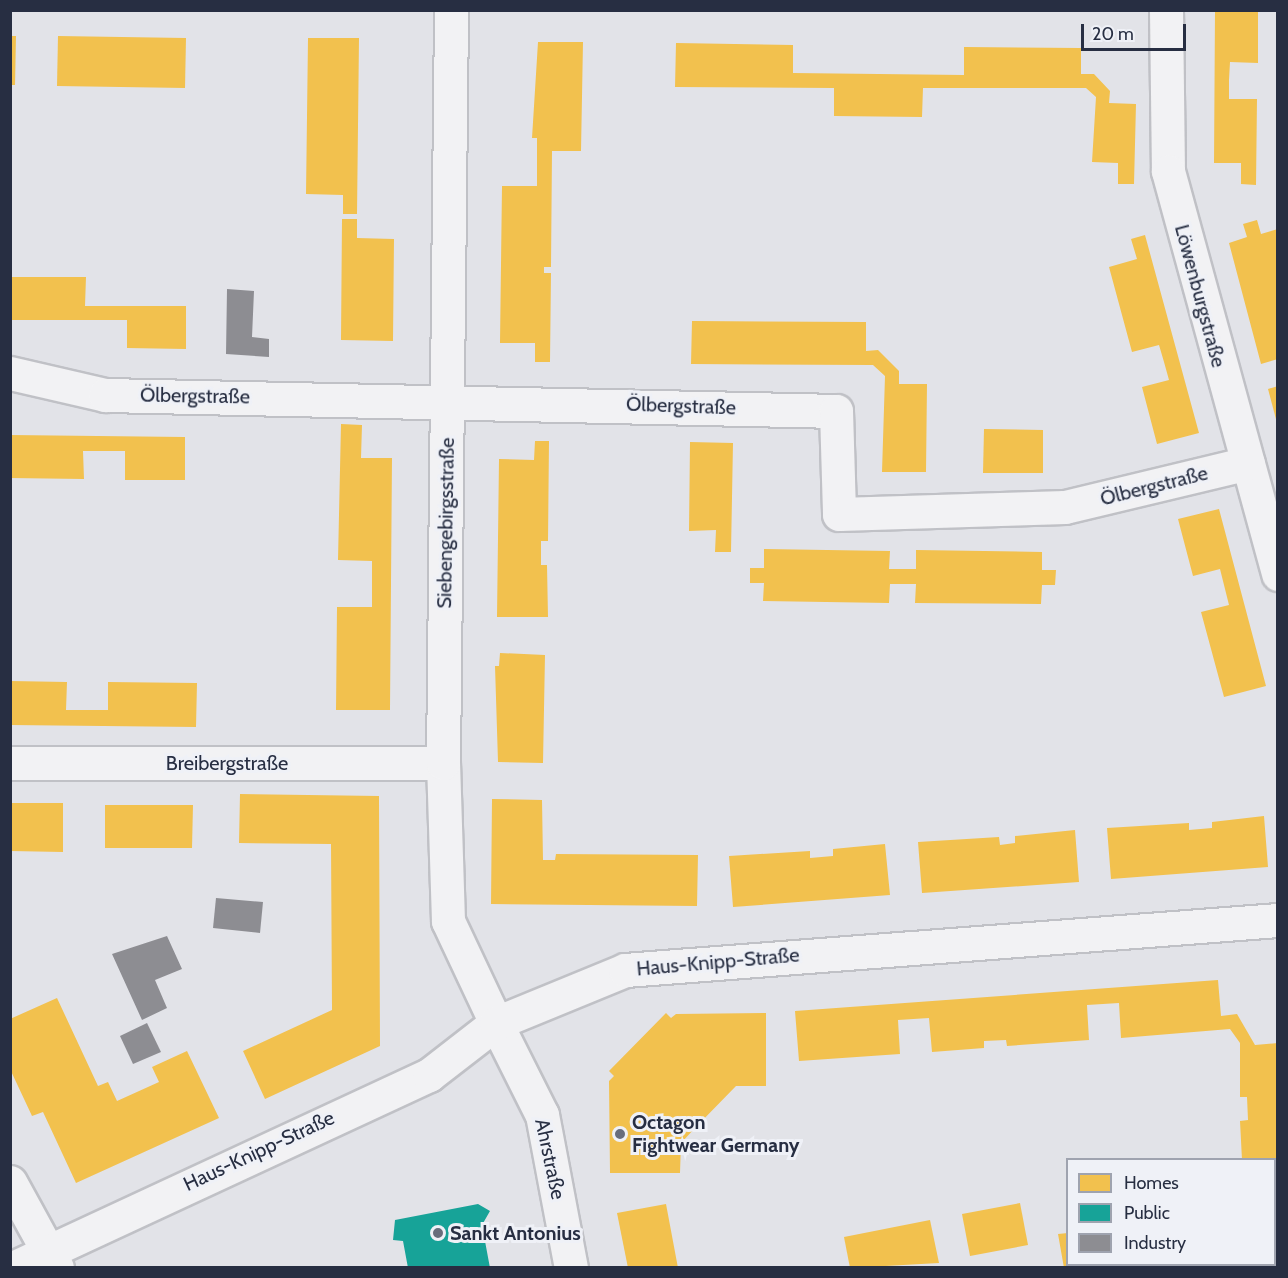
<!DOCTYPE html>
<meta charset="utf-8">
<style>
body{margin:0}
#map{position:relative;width:1288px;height:1278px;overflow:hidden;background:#e2e3e8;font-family:Cabin,sans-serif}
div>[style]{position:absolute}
.homes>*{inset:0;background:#f2c14e}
.public>*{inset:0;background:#17a398}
.industry>*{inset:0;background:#8d8d92}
.roads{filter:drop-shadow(2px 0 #c0c1c6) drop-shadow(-2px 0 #c0c1c6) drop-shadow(0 2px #c0c1c6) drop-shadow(0 -2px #c0c1c6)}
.minor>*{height:33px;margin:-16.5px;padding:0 16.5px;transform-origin:16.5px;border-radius:16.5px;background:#f2f2f4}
.tertiary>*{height:33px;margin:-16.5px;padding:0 16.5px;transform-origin:16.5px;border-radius:16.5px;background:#f2f2f4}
.dots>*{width:16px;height:16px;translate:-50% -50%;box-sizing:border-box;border:3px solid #eff1f7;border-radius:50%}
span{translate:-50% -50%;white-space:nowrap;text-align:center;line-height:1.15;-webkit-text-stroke:6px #eff1f7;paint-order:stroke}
.street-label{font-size:20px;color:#272e42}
.poi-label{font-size:20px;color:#272e42;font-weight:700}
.left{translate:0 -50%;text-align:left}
.frame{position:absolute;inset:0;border:12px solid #272e42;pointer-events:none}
.legend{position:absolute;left:1066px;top:1158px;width:210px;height:108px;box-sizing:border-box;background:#eff1f7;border:2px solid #9fa3af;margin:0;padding:8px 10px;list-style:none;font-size:18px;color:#272e42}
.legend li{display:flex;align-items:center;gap:12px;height:30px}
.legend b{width:30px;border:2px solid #9fa3af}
.scale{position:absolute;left:1081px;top:24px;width:105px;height:27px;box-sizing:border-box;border:3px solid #272e42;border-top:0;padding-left:8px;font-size:18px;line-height:21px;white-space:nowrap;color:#272e42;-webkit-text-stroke:4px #eff1f7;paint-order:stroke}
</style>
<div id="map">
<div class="homes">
<div style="clip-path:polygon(1215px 10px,1258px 10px,1258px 63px,1230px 62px,1229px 80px,1229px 99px,1257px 99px,1256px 185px,1241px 184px,1241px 163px,1214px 163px)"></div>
<div style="clip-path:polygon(10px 36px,16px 36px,15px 85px,10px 85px)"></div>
<div style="clip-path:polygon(58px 36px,186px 38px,185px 88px,57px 86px)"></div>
<div style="clip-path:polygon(308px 38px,359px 38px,357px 214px,343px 214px,343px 195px,306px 194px)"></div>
<div style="clip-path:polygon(538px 42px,583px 42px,581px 151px,552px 151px,551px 267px,544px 267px,544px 273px,551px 273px,550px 362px,535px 362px,535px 343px,500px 343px,502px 186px,537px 186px,537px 138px,532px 138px)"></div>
<div style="clip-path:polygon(676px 43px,793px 45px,793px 73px,964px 75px,964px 47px,1081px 48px,1081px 74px,1094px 74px,1110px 91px,1109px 103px,1136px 104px,1134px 184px,1118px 184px,1118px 163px,1092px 162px,1096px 97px,1086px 88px,923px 88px,922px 117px,834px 116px,834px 88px,675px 87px)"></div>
<div style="clip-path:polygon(342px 219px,357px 219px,357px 238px,394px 239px,393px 341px,341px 340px)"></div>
<div style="clip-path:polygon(1257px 220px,1261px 234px,1278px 229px,1278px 359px,1261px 364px,1229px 243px,1247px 237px,1243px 224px)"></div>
<div style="clip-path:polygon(1145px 235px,1199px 433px,1157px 444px,1142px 387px,1169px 380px,1164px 362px,1159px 345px,1132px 352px,1109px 267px,1137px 259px,1131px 239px)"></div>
<div style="clip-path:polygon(10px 277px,86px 277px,85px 306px,186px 306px,186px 349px,127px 348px,127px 320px,10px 320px)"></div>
<div style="clip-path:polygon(692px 321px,866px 322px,866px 351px,878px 350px,899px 371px,899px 384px,927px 384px,926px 472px,882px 472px,885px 376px,873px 365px,691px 364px)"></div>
<div style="clip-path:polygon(1278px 386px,1278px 423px,1277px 423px,1268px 389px)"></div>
<div style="clip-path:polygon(341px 424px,362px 425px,361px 458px,392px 458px,390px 710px,336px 710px,337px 607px,372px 607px,372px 561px,338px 560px)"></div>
<div style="clip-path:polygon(984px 429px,1043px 430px,1043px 473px,983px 473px)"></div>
<div style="clip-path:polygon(10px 435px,185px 437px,185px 480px,125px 480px,125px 451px,83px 451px,84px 479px,10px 478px)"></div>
<div style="clip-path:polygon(535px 441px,549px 441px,548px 541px,541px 541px,541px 565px,547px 565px,548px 617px,497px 617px,499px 459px,534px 460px)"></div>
<div style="clip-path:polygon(690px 442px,733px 443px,731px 552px,715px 552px,716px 530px,689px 531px)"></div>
<div style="clip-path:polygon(1219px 509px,1266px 686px,1224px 697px,1201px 612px,1229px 605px,1220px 569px,1193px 576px,1178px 519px)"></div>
<div style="clip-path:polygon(764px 549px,890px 551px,889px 569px,916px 569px,916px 550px,1042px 552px,1042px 570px,1056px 570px,1055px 585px,1042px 585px,1041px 604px,915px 603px,916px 584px,890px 584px,889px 603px,763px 601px,764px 583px,750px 583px,750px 568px,764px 568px)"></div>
<div style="clip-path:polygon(500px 653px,545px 655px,543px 763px,498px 762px,495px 666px,499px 666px)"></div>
<div style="clip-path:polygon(10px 681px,67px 682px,66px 710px,108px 710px,108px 682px,197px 683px,196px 727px,10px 725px)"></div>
<div style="clip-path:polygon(240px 794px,379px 796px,380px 1046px,265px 1099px,243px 1051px,332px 1010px,331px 844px,239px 843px)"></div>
<div style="clip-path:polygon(492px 799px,542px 800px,543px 860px,555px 860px,556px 854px,698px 855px,697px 906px,491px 904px)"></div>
<div style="clip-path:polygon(10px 803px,63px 803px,63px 852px,10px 851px)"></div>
<div style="clip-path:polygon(105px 805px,193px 805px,192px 848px,105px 848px)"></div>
<div style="clip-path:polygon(1264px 816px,1268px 867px,1111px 879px,1107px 828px,1189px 823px,1189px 830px,1212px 828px,1212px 822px)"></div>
<div style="clip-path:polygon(1075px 830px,1079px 882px,922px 893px,918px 842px,999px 837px,1000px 845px,1015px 843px,1015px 836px)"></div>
<div style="clip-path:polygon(885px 844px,890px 895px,733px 907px,729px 856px,810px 851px,810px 858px,833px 856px,833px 849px)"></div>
<div style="clip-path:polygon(1218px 980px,1221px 1016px,1237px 1014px,1255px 1045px,1278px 1043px,1278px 1199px,1275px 1160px,1242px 1160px,1240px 1121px,1248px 1120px,1247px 1097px,1240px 1097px,1240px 1043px,1230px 1029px,1121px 1038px,1119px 1003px,1087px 1005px,1089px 1040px,1007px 1046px,1006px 1040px,984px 1041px,984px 1048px,932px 1052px,929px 1018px,898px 1020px,900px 1054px,799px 1061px,795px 1011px)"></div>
<div style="clip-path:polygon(57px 998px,98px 1086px,108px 1082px,117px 1101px,159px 1082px,152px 1067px,187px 1051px,219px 1118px,76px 1183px,43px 1112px,32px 1116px,10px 1069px,10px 1019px)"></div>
<div style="clip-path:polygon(666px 1013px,671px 1018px,676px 1014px,766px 1013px,766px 1086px,736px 1086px,696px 1127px,681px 1143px,680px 1173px,610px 1173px,609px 1081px,614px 1076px,609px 1071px)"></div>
<div style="clip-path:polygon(1020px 1203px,1028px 1245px,970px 1256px,962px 1214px)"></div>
<div style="clip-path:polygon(666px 1204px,678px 1268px,628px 1268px,617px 1213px)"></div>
<div style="clip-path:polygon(930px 1220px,939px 1263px,850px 1268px,844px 1237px)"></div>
<div style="clip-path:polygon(1068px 1233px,1068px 1264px,1126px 1266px,1064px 1268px,1058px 1234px)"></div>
</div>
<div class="public">
<div style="clip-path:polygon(478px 1204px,490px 1211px,482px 1225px,490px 1268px,408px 1268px,403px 1241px,393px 1240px,395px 1220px)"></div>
</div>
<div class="industry">
<div style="clip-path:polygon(227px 289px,254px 291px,252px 337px,269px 339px,269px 357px,226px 354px)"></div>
<div style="clip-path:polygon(216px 898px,263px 902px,260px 933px,213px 928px)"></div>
<div style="clip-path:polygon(167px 936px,182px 969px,155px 980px,167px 1008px,142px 1020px,112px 954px)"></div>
<div style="clip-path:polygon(147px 1023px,161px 1052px,133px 1064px,120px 1036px)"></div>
</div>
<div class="roads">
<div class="minor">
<div style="left:1166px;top:10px;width:161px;rotate:89.3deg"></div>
<div style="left:1168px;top:171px;width:418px;rotate:74.7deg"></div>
<div style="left:10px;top:373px;width:98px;rotate:13deg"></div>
<div style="left:105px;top:395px;width:731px;rotate:1.25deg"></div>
<div style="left:836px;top:411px;width:103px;rotate:88.3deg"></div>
<div style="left:839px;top:514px;width:226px;rotate:-1.8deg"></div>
<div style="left:1065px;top:507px;width:188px;rotate:-13.5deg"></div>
<div style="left:10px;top:763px;width:433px"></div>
<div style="left:10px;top:1182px;width:98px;rotate:61.3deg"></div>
<div style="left:13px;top:1268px;width:459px;rotate:-24.9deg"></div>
<div style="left:429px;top:1075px;width:85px;rotate:-37.8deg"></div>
<div style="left:496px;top:1023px;width:113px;rotate:-115.2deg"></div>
<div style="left:448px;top:921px;width:158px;rotate:-91.8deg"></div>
<div style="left:443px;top:763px;width:753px;rotate:-89.39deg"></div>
</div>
<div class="tertiary">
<div style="left:571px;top:1268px;width:156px;rotate:-100.7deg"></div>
<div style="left:542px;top:1115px;width:103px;rotate:-116.6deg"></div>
<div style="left:496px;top:1023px;width:139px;rotate:-22.3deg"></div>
<div style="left:625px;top:970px;width:655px;rotate:-4.38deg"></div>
</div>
</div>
<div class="dots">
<div style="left:620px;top:1134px;background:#686d7c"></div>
<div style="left:438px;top:1233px;background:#686d7c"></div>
</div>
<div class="street-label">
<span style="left:1200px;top:296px;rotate:75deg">Löwenburgstraße</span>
<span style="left:195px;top:396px;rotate:1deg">Ölbergstraße</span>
<span style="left:681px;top:406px;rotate:2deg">Ölbergstraße</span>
<span style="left:1154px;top:486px;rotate:-14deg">Ölbergstraße</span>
<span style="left:446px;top:523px;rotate:-89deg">Siebengebirgsstraße</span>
<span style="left:227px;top:763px">Breibergstraße</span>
<span style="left:718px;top:962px;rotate:-5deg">Haus-Knipp-Straße</span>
<span style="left:259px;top:1151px;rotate:-25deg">Haus-Knipp-Straße</span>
<span style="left:550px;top:1159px;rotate:78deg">Ahrstraße</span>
</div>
<div class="poi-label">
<span class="left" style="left:632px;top:1134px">Octagon<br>Fightwear Germany</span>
<span class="left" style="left:450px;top:1233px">Sankt Antonius</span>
</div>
<div class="frame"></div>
<ul class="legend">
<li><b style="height:16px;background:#f2c14e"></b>Homes</li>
<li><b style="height:16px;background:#17a398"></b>Public</li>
<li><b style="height:16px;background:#8d8d92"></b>Industry</li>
</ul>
<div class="scale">20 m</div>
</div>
